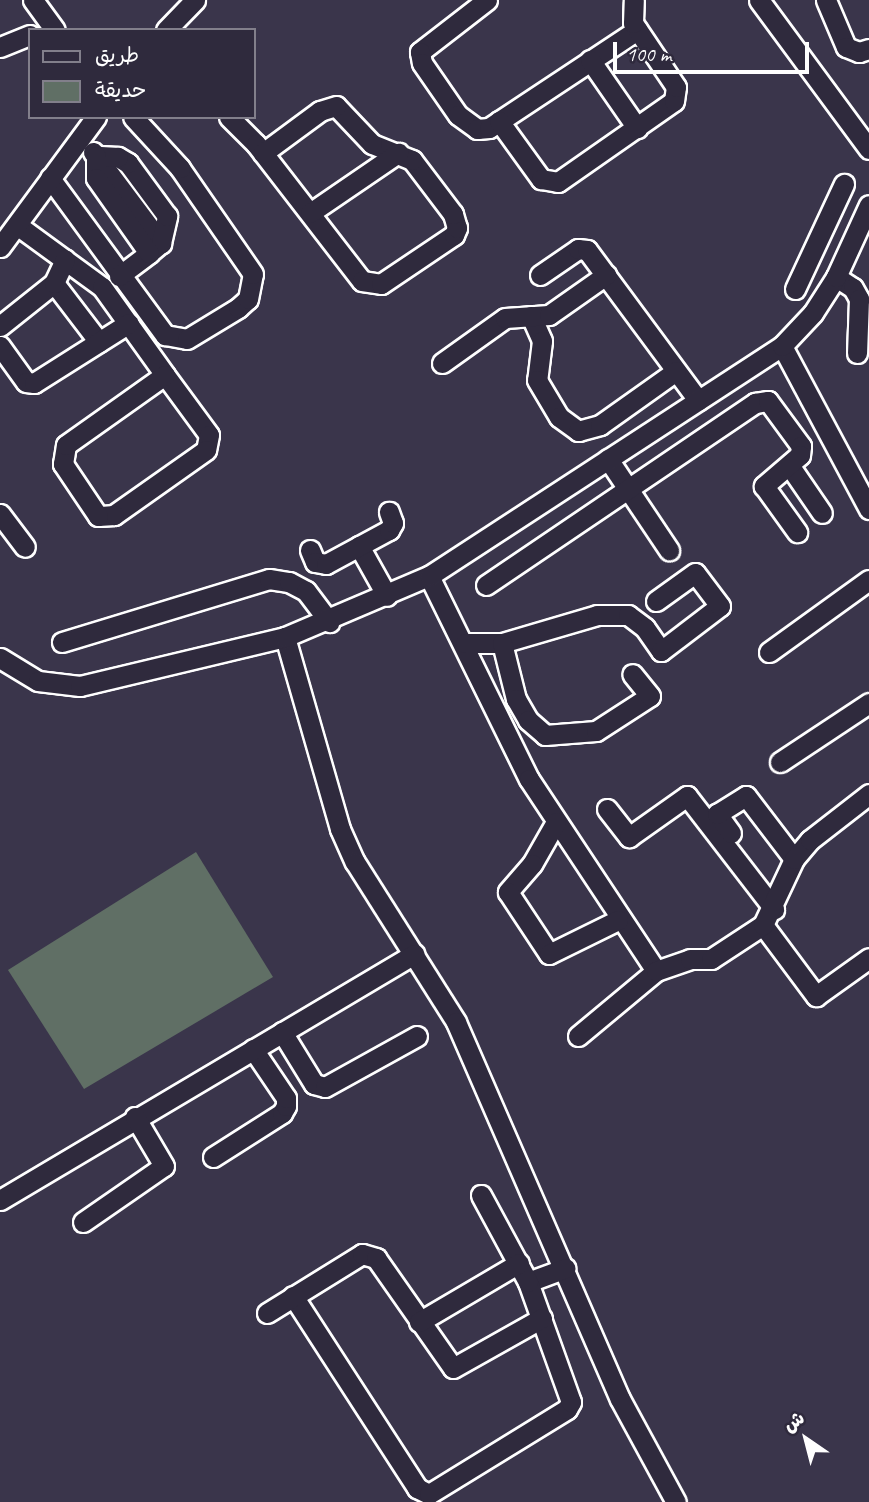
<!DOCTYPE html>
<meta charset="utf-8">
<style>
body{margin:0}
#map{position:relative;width:869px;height:1502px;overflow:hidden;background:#3a354b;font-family:Caveat,"Playpen Sans Arabic",sans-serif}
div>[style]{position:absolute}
.green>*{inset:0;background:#606f65}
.roads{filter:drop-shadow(2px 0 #fff) drop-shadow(-2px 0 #fff) drop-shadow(0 2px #fff) drop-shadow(0 -2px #fff)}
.minor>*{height:19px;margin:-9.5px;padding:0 9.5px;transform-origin:9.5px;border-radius:9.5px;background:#2f2a3d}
span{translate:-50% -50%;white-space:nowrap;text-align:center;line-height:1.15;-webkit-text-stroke:5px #2f2a3d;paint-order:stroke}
.legend{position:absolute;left:28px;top:28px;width:228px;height:91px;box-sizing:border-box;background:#2f2a3d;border:2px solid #827f8b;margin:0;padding:9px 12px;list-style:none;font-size:21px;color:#fff}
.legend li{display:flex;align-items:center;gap:14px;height:35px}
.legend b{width:35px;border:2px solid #827f8b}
.north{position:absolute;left:771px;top:1404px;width:70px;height:70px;-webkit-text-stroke:5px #2f2a3d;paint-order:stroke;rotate:325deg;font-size:19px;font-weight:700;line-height:28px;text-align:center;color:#fff}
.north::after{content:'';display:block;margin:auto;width:24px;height:32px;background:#fff;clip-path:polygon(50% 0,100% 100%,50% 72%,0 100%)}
.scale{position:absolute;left:613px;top:42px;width:196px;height:32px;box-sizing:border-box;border:4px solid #fff;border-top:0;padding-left:9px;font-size:21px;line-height:24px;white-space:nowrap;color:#fff;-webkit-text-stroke:5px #2f2a3d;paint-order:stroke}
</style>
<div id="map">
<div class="green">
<div style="clip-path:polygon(196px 852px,273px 977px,84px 1089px,8px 970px)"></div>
</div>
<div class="roads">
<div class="minor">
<div style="left:33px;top:0;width:37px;rotate:54deg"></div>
<div style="left:487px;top:0;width:85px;rotate:142.2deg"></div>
<div style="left:420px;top:52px;width:11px;rotate:80deg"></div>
<div style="left:422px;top:63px;width:63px;rotate:55.3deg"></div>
<div style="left:458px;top:115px;width:24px;rotate:36deg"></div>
<div style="left:477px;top:129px;width:12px;rotate:-5deg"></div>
<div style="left:489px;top:128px;width:178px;rotate:-33.5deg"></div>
<div style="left:759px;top:0;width:185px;rotate:53.6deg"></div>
<div style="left:826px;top:0;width:51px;rotate:66.9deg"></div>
<div style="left:846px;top:47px;width:14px;rotate:21deg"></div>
<div style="left:859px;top:52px;width:10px;rotate:-17deg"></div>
<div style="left:166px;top:30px;width:42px;rotate:-46deg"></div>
<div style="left:0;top:47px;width:32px;rotate:-22deg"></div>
<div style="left:590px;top:60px;width:83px;rotate:55.3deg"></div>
<div style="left:229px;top:117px;width:38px;rotate:45deg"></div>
<div style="left:256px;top:144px;width:173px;rotate:52.3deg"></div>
<div style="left:362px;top:281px;width:19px;rotate:9deg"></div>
<div style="left:381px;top:284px;width:88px;rotate:-33.9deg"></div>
<div style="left:454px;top:235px;width:8px;rotate:-67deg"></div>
<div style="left:457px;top:228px;width:15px;rotate:-106deg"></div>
<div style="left:453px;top:214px;width:68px;rotate:-127.2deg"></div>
<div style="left:412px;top:160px;width:43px;rotate:-158.2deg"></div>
<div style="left:372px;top:144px;width:52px;rotate:-133.5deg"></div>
<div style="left:336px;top:106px;width:17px;rotate:163deg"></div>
<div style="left:320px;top:111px;width:71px;rotate:143.6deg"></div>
<div style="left:499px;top:121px;width:72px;rotate:54.1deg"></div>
<div style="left:541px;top:179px;width:17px;rotate:10deg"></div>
<div style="left:558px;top:182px;width:141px;rotate:-34.9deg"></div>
<div style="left:674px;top:101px;width:14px;rotate:-82deg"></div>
<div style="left:676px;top:87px;width:77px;rotate:-123.9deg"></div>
<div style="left:633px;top:23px;width:23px;rotate:-88deg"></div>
<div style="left:93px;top:152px;width:114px;rotate:53.2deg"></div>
<div style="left:50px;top:178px;width:195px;rotate:53.8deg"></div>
<div style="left:165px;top:335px;width:22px;rotate:10deg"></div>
<div style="left:187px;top:339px;width:60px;rotate:-31.3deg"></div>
<div style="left:238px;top:308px;width:13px;rotate:-42deg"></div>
<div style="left:248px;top:299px;width:25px;rotate:-79deg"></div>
<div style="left:253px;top:274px;width:129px;rotate:-124.6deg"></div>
<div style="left:180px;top:168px;width:69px;rotate:-132.7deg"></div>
<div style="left:310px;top:213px;width:107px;rotate:-34.3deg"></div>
<div style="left:17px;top:225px;width:105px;rotate:36.1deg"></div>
<div style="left:102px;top:287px;width:108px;rotate:54.4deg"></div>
<div style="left:0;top:247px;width:162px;rotate:-53.6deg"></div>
<div style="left:540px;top:275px;width:46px;rotate:-34.4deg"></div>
<div style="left:578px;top:249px;width:9px;rotate:6deg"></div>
<div style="left:587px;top:250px;width:187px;rotate:53.5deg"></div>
<div style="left:119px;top:276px;width:38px;rotate:-37deg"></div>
<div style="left:149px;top:253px;width:16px;rotate:-40deg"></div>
<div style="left:161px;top:243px;width:28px;rotate:-77deg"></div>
<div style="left:167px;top:216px;width:66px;rotate:-126.3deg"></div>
<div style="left:128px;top:163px;width:12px;rotate:-149deg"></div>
<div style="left:118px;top:157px;width:22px;rotate:-177deg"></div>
<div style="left:96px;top:156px;width:22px;rotate:90deg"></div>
<div style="left:96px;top:178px;width:92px;rotate:54.8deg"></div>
<div style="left:836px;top:277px;width:20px;rotate:33deg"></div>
<div style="left:853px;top:288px;width:13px;rotate:61deg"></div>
<div style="left:859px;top:299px;width:54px;rotate:92.1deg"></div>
<div style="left:54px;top:283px;width:74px;rotate:52.7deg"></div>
<div style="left:795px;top:289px;width:116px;rotate:-65deg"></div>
<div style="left:531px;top:316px;width:27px;rotate:66deg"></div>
<div style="left:542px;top:341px;width:39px;rotate:97deg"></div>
<div style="left:537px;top:380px;width:43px;rotate:59.3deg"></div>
<div style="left:559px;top:417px;width:24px;rotate:36deg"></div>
<div style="left:578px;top:431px;width:23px;rotate:-15deg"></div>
<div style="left:600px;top:425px;width:93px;rotate:-35.4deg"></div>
<div style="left:0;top:326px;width:69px;rotate:-38.5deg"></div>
<div style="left:54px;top:283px;width:26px;rotate:-65deg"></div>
<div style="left:0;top:346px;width:44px;rotate:54.2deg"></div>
<div style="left:26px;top:382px;width:8px;rotate:7deg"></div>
<div style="left:34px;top:383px;width:112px;rotate:-32.3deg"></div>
<div style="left:782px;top:346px;width:185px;rotate:61.9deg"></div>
<div style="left:442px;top:363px;width:77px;rotate:-35.5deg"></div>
<div style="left:505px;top:318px;width:44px;rotate:-3.9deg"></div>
<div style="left:549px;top:315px;width:70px;rotate:-35.1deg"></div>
<div style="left:165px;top:375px;width:74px;rotate:53.7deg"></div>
<div style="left:209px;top:435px;width:15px;rotate:101deg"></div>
<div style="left:206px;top:450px;width:113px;rotate:144.8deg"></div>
<div style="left:114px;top:515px;width:16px;rotate:176deg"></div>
<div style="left:98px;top:516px;width:63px;rotate:-123.9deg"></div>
<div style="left:63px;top:464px;width:19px;rotate:-81deg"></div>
<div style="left:66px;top:445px;width:121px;rotate:-35.3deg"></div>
<div style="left:608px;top:459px;width:110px;rotate:56.2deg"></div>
<div style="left:789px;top:465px;width:58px;rotate:55.5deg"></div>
<div style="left:0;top:514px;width:41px;rotate:52.9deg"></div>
<div style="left:359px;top:546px;width:57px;rotate:60.8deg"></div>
<div style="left:310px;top:550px;width:13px;rotate:67deg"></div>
<div style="left:315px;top:562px;width:11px;rotate:10deg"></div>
<div style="left:326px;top:564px;width:72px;rotate:-28.4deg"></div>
<div style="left:389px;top:530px;width:8px;rotate:-60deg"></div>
<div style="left:393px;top:523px;width:12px;rotate:-110deg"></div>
<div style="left:429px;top:576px;width:226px;rotate:63.8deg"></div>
<div style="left:529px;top:779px;width:230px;rotate:56.5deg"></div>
<div style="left:486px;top:585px;width:325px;rotate:-34.1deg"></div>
<div style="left:755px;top:403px;width:13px;rotate:-9deg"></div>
<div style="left:768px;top:401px;width:56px;rotate:53.7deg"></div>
<div style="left:801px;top:446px;width:9px;rotate:96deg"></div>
<div style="left:800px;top:455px;width:48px;rotate:139.3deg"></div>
<div style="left:764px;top:486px;width:57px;rotate:54.3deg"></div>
<div style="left:285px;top:637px;width:200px;rotate:74deg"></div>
<div style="left:340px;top:829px;width:36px;rotate:66deg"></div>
<div style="left:355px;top:862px;width:189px;rotate:57.7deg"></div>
<div style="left:456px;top:1022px;width:411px;rotate:66.5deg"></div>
<div style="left:620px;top:1399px;width:117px;rotate:61.5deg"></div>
<div style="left:62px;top:642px;width:216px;rotate:-16.9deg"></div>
<div style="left:269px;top:579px;width:20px;rotate:9deg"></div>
<div style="left:289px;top:582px;width:19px;rotate:28deg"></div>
<div style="left:306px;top:591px;width:39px;rotate:53deg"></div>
<div style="left:465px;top:643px;width:37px"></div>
<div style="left:502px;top:643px;width:99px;rotate:-16.4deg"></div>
<div style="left:597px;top:615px;width:31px"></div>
<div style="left:628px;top:615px;width:21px;rotate:37deg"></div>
<div style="left:645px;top:628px;width:28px;rotate:55deg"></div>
<div style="left:661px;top:651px;width:74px;rotate:-37.3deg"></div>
<div style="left:720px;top:606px;width:41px;rotate:-127.1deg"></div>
<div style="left:695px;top:573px;width:48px;rotate:144.3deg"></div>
<div style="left:502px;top:643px;width:58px;rotate:76deg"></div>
<div style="left:516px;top:699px;width:24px;rotate:60deg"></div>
<div style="left:528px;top:720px;width:23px;rotate:41deg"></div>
<div style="left:545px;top:735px;width:51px;rotate:-4.5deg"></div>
<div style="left:596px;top:731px;width:64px;rotate:-32.9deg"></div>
<div style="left:650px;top:696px;width:28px;rotate:-129deg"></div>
<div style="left:769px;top:652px;width:123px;rotate:-35.8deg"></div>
<div style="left:0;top:658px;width:44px;rotate:31.2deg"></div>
<div style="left:38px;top:681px;width:42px;rotate:6.8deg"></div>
<div style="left:80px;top:686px;width:211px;rotate:-13.4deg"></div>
<div style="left:285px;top:637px;width:156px;rotate:-23deg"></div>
<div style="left:429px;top:576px;width:421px;rotate:-33.1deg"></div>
<div style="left:782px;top:346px;width:45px;rotate:-46.8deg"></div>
<div style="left:813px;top:313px;width:43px;rotate:-57.4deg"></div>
<div style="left:836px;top:277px;width:79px;rotate:-65.4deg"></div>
<div style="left:780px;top:762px;width:107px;rotate:-33.5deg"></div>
<div style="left:607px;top:809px;width:36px;rotate:52deg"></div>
<div style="left:629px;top:837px;width:71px;rotate:-35.3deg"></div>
<div style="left:687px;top:796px;width:143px;rotate:52.4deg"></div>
<div style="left:556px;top:822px;width:48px;rotate:119.7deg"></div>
<div style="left:532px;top:864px;width:37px;rotate:131deg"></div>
<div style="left:508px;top:892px;width:74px;rotate:56.5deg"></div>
<div style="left:549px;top:954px;width:77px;rotate:-26.2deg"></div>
<div style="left:731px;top:833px;width:24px;rotate:-126deg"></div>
<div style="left:717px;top:814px;width:34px;rotate:-32deg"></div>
<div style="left:746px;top:796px;width:79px;rotate:52.7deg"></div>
<div style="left:763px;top:925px;width:89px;rotate:53.3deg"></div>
<div style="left:816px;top:996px;width:65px;rotate:-35.6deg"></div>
<div style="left:282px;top:1032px;width:61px;rotate:58.4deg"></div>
<div style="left:314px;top:1084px;width:11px;rotate:15deg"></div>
<div style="left:325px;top:1087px;width:105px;rotate:-29deg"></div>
<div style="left:578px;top:1036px;width:102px;rotate:-39.8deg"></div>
<div style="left:656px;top:971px;width:36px;rotate:-19deg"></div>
<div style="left:690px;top:959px;width:21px"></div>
<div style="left:711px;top:959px;width:62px;rotate:-33.2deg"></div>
<div style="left:763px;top:925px;width:73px;rotate:-64.8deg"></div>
<div style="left:794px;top:859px;width:25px;rotate:-50deg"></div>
<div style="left:810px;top:840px;width:75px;rotate:-37.9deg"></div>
<div style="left:213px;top:1157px;width:82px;rotate:-32.5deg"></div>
<div style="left:282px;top:1113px;width:8px;rotate:-60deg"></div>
<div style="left:286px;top:1106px;width:8px;rotate:-90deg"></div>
<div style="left:286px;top:1098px;width:59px;rotate:-124deg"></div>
<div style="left:0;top:1200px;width:482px;rotate:-30.7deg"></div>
<div style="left:83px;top:1222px;width:98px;rotate:-34.7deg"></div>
<div style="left:164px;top:1166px;width:57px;rotate:-120.6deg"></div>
<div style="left:528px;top:1282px;width:40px;rotate:-20.2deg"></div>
<div style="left:293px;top:1296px;width:229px;rotate:57.1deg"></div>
<div style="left:417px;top:1488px;width:13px;rotate:27deg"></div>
<div style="left:429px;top:1494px;width:162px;rotate:-31.6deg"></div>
<div style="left:567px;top:1409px;width:8px;rotate:-60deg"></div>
<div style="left:571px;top:1402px;width:127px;rotate:-109.7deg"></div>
<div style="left:528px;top:1282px;width:99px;rotate:-118.4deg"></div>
<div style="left:267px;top:1313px;width:112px;rotate:-31.8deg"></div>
<div style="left:362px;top:1254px;width:15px;rotate:16deg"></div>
<div style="left:376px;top:1258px;width:134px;rotate:55deg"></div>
<div style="left:453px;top:1368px;width:102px;rotate:-29.3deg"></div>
<div style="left:419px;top:1322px;width:116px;rotate:-30.5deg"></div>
</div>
</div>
<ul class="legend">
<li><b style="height:9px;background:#2f2a3d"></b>طريق</li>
<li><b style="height:19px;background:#606f65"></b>حديقة</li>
</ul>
<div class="north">ش</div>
<div class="scale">100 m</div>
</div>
